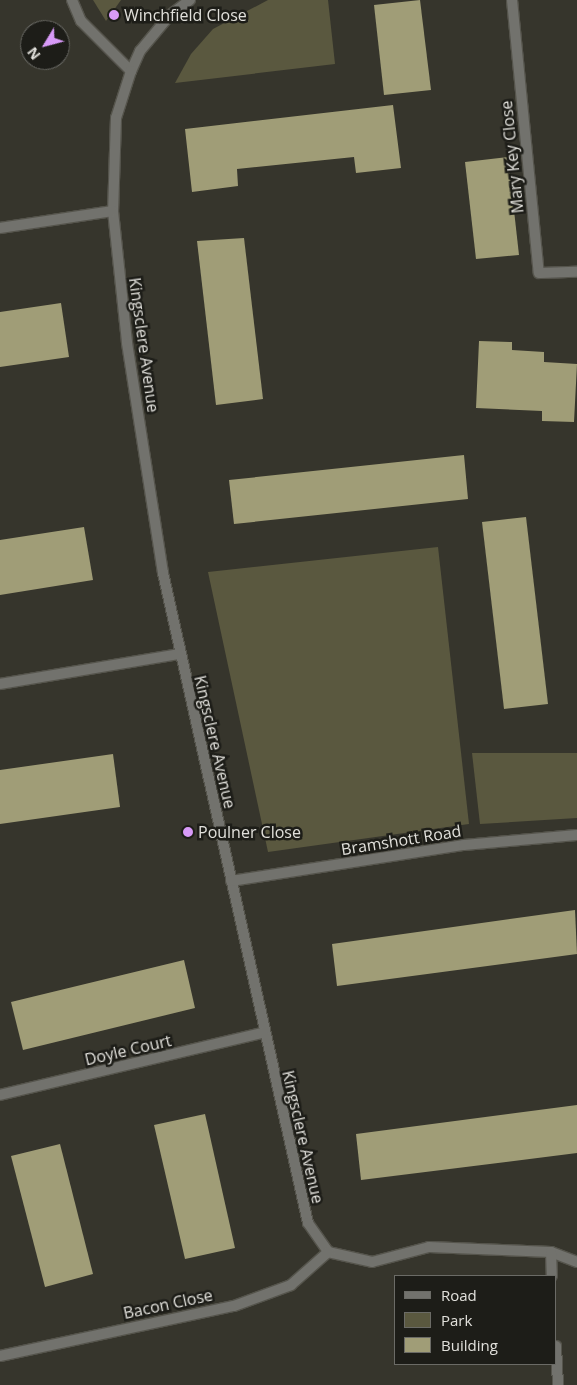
<!DOCTYPE html>
<style>
body{margin:0}
#map{position:relative;width:577px;height:1385px;overflow:hidden;background:#36352c;font-family:"Open Sans",sans-serif}
div>[style]{position:absolute}
.green>*{inset:0;background:#5a583f}
.building>*{inset:0;background:#a09d77}
.roads{filter:drop-shadow(1px 0 #55544c) drop-shadow(-1px 0 #55544c) drop-shadow(0 1px #55544c) drop-shadow(0 -1px #55544c)}
.service>*{height:10px;margin:-5px;padding:0 5px;transform-origin:5px;border-radius:5px;background:#72726d}
.minor>*{height:10px;margin:-5px;padding:0 5px;transform-origin:5px;border-radius:5px;background:#72726d}
.dots>*{width:14px;height:14px;translate:-50% -50%;box-sizing:border-box;border:2px solid #1d1d18;border-radius:50%}
span{translate:-50% -50%;white-space:nowrap;text-align:center;line-height:1.15;-webkit-text-stroke:5px #1d1d18;paint-order:stroke}
.poi-label{font-size:16px;color:#e1e0db}
.left{translate:0 -50%;text-align:left}
.street-label{font-size:16px;color:#e1e0db}
.legend{position:absolute;left:394px;top:1275px;width:162px;height:90px;box-sizing:border-box;background:#1d1d18;border:1px solid #6b6b66;margin:0;padding:6px 9px;list-style:none;font-size:15px;color:#e1e0db}
.legend li{display:flex;align-items:center;gap:10px;height:25px}
.legend b{width:25px;border:1px solid #6b6b66}
.north{position:absolute;left:20px;top:20px;width:50px;height:50px;box-sizing:border-box;background:#1d1d18;border:1px solid #6b6b66;border-radius:50%;rotate:233deg;font-size:14px;font-weight:700;line-height:20px;text-align:center;color:#e1e0db}
.north::after{content:'';display:block;margin:auto;width:18px;height:22px;background:#d89af8;clip-path:polygon(50% 0,100% 100%,50% 72%,0 100%)}
</style>
<div id="map">
<div class="green">
<div style="clip-path:polygon(93px 0,121px 0,106px 21px)"></div>
<div style="clip-path:polygon(268px 0,328px 0,335px 64px,175px 83px,191px 54px,213px 29px)"></div>
<div style="clip-path:polygon(438px 547px,469px 824px,268px 852px,208px 572px)"></div>
<div style="clip-path:polygon(472px 753px,577px 753px,577px 818px,480px 824px)"></div>
</div>
<div class="building">
<div style="clip-path:polygon(420px 0,431px 90px,384px 95px,374px 5px)"></div>
<div style="clip-path:polygon(393px 105px,401px 168px,356px 173px,354px 157px,237px 169px,238px 186px,192px 192px,185px 129px)"></div>
<div style="clip-path:polygon(508px 157px,519px 255px,476px 259px,465px 162px)"></div>
<div style="clip-path:polygon(244px 238px,263px 399px,216px 405px,197px 241px)"></div>
<div style="clip-path:polygon(61px 303px,69px 357px,0 367px,0 312px)"></div>
<div style="clip-path:polygon(479px 341px,512px 342px,512px 350px,544px 352px,544px 362px,577px 364px,574px 422px,542px 421px,542px 411px,476px 408px)"></div>
<div style="clip-path:polygon(464px 455px,468px 499px,234px 524px,229px 480px)"></div>
<div style="clip-path:polygon(526px 517px,548px 704px,504px 709px,482px 522px)"></div>
<div style="clip-path:polygon(84px 527px,93px 580px,0 595px,0 540px)"></div>
<div style="clip-path:polygon(113px 754px,120px 807px,0 824px,0 770px)"></div>
<div style="clip-path:polygon(575px 910px,577px 954px,337px 986px,332px 944px)"></div>
<div style="clip-path:polygon(184px 960px,195px 1008px,23px 1050px,11px 1002px)"></div>
<div style="clip-path:polygon(577px 1105px,577px 1153px,361px 1180px,356px 1134px)"></div>
<div style="clip-path:polygon(205px 1114px,235px 1248px,185px 1259px,154px 1125px)"></div>
<div style="clip-path:polygon(60px 1144px,93px 1274px,45px 1287px,11px 1156px)"></div>
</div>
<div class="roads">
<div class="service">
<div style="left:72px;top:0;width:23px;rotate:67deg"></div>
<div style="left:81px;top:21px;width:71px;rotate:45deg"></div>
</div>
<div class="minor">
<div style="left:190px;top:0;width:25px;rotate:143deg"></div>
<div style="left:170px;top:15px;width:47px;rotate:129.8deg"></div>
<div style="left:140px;top:51px;width:22px;rotate:114deg"></div>
<div style="left:131px;top:71px;width:49px;rotate:107.7deg"></div>
<div style="left:116px;top:118px;width:93px;rotate:91.8deg"></div>
<div style="left:113px;top:211px;width:133px;rotate:83.9deg"></div>
<div style="left:127px;top:343px;width:233px;rotate:81.1deg"></div>
<div style="left:163px;top:573px;width:666px;rotate:77.42deg"></div>
<div style="left:308px;top:1223px;width:35px;rotate:55deg"></div>
<div style="left:328px;top:1252px;width:45px;rotate:12.8deg"></div>
<div style="left:372px;top:1262px;width:59px;rotate:-14.7deg"></div>
<div style="left:429px;top:1247px;width:122px;rotate:2.3deg"></div>
<div style="left:551px;top:1252px;width:28px;rotate:21deg"></div>
<div style="left:512px;top:0;width:274px;rotate:84.4deg"></div>
<div style="left:539px;top:273px;width:38px;rotate:-2deg"></div>
<div style="left:0;top:228px;width:114px;rotate:-8.6deg"></div>
<div style="left:0;top:684px;width:182px;rotate:-9.5deg"></div>
<div style="left:231px;top:881px;width:236px;rotate:-8.8deg"></div>
<div style="left:464px;top:845px;width:113px;rotate:-5.1deg"></div>
<div style="left:0;top:1095px;width:270px;rotate:-13.3deg"></div>
<div style="left:551px;top:1252px;width:24px;rotate:88deg"></div>
<div style="left:556px;top:1346px;width:39px;rotate:87deg"></div>
<div style="left:0;top:1356px;width:239px;rotate:-12.1deg"></div>
<div style="left:234px;top:1306px;width:61px;rotate:-20.2deg"></div>
<div style="left:291px;top:1285px;width:50px;rotate:-41.7deg"></div>
</div>
</div>
<div class="dots">
<div style="left:114px;top:15px;background:#d89af8"></div>
<div style="left:188px;top:832px;background:#d89af8"></div>
</div>
<div class="poi-label">
<span class="left" style="left:124px;top:15px">Winchfield Close</span>
<span class="left" style="left:198px;top:832px">Poulner Close</span>
</div>
<div class="street-label">
<span style="left:512px;top:157px;rotate:-96deg">Mary Key Close</span>
<span style="left:144px;top:345px;rotate:82deg">Kingsclere Avenue</span>
<span style="left:215px;top:742px;rotate:77deg">Kingsclere Avenue</span>
<span style="left:401px;top:840px;rotate:-9deg">Bramshott Road</span>
<span style="left:128px;top:1050px;rotate:-13deg">Doyle Court</span>
<span style="left:303px;top:1137px;rotate:77deg">Kingsclere Avenue</span>
<span style="left:168px;top:1304px;rotate:-12deg">Bacon Close</span>
</div>
<ul class="legend">
<li><b style="height:6px;background:#72726d"></b>Road</li>
<li><b style="height:14px;background:#5a583f"></b>Park</li>
<li><b style="height:14px;background:#a09d77"></b>Building</li>
</ul>
<div class="north">N</div>
</div>
